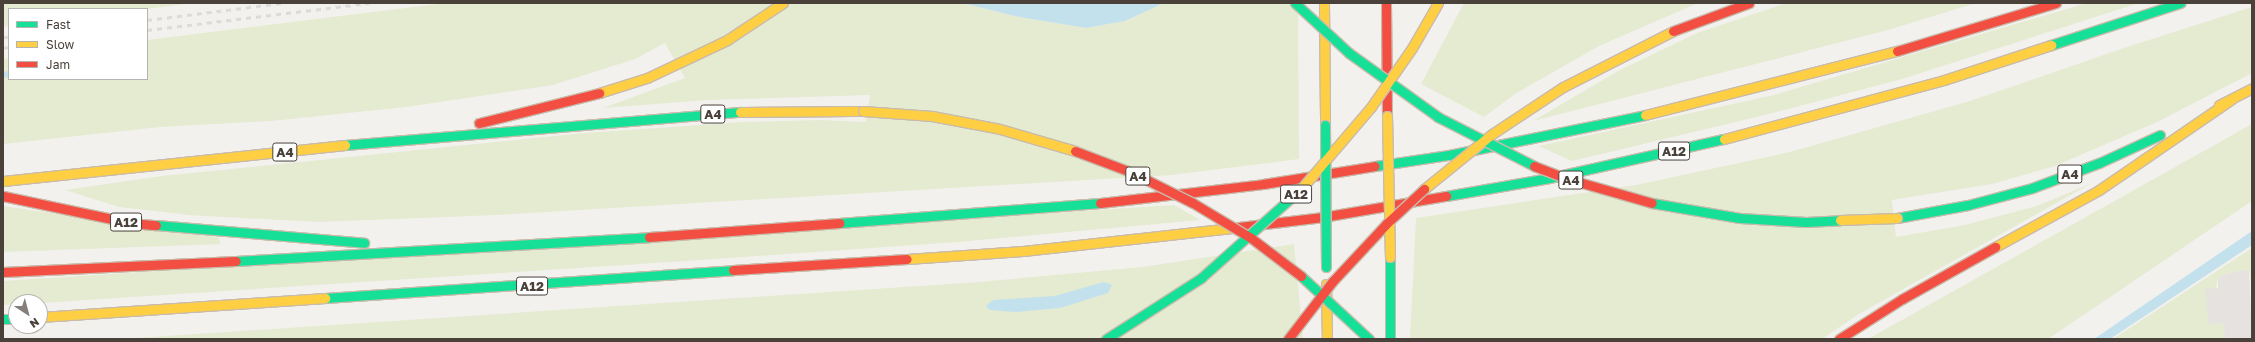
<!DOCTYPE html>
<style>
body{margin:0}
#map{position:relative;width:2255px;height:342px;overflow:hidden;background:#f3f1ee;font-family:"Golos Text",sans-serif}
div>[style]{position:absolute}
.green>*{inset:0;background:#e4ebd0}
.parking>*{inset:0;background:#e5e2df}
.water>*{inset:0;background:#c3e1ed}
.stream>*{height:5.5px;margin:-2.75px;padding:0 2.75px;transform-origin:2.75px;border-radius:2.75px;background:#c3e1ed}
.roads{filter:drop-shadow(1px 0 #c9bbab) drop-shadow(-1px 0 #c9bbab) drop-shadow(0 1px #c9bbab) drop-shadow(0 -1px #c9bbab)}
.fast>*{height:9px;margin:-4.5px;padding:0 4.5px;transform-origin:4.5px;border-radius:4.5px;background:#16e098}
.slow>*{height:9px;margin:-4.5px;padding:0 4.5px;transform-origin:4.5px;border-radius:4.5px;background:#ffcf43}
.jam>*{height:9px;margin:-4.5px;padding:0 4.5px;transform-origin:4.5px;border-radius:4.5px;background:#f24e42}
.rail>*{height:3px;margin-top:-1.5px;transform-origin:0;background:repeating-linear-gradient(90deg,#dbdbda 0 5px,transparent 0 10px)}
.bridges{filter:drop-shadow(1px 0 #c9bbab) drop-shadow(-1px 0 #c9bbab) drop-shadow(0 1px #c9bbab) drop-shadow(0 -1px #c9bbab)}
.fast-bridge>*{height:9px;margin:-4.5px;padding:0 4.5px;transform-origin:4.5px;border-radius:4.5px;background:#16e098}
.slow-bridge>*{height:9px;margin:-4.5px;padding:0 4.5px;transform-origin:4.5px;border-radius:4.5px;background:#ffcf43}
.jam-bridge>*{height:9px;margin:-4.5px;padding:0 4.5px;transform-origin:4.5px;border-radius:4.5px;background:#f24e42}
span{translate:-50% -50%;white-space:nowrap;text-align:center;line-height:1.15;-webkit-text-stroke:3px #fff;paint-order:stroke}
.shield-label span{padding:1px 3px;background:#fff;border:1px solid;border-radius:3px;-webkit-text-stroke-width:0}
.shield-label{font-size:13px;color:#49413a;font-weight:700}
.frame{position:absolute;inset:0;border:4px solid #49413a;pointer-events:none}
.legend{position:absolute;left:8px;top:8px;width:140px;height:72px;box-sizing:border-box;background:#fff;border:1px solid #b6b3b0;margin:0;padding:5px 7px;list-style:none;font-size:12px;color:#49413a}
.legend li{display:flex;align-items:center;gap:8px;height:20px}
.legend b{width:20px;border:1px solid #b6b3b0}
.north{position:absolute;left:8px;top:294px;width:40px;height:40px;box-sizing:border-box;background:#fff;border:1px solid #b6b3b0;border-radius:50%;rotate:144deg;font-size:11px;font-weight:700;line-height:16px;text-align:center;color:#49413a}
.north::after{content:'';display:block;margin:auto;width:14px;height:18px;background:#847f79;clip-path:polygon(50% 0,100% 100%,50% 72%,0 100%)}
</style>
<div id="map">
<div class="green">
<div style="clip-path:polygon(3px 3px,194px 3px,146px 9px,9px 9px,9px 26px,3px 27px)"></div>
<div style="clip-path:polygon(446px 3px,962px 3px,1019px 17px,1086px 28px,1125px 21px,1164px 3px,1298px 3px,1299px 159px,1171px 175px,496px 215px,318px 222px,189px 215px,119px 207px,65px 190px,162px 176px,585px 133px,744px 122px,820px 120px,866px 122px,870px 95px,707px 100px,603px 108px,685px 78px,665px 43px,635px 59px,553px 85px,406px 107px,271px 121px,160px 127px,3px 144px,3px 59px,9px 58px,9px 79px,147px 79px,147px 40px)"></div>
<div style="clip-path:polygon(1464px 3px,1698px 3px,1599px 46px,1515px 94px,1484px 117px,1421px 84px)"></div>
<div style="clip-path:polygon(1787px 3px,1976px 3px,1888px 30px,1533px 121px,1618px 71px,1697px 33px)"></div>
<div style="clip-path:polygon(2087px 3px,2139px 3px,1902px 79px,1769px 114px,1572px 161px,1539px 146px,1774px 95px)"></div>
<div style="clip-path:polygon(2252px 7px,2252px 73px,2157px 122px,2055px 166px,1992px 184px,1892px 200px,1896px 237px,1965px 225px,2037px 206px,2092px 183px,1859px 314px,1822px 339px,1410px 339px,1416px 218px,1636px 185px,1790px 152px,1970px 101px,2124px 48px)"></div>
<div style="clip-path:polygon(2252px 124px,2252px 201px,2048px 339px,1868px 339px)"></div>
<div style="clip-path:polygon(1174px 205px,1200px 220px,957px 242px,686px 261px,40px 303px,16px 302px,16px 304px,3px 305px,3px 281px)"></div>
<div style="clip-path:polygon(3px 206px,218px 237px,221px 244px,3px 252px)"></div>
<div style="clip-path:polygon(1294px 244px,1303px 339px,121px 339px,979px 282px,1142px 267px)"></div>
<div style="clip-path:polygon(2252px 248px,2252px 288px,2249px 270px,2235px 271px,2218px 278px,2209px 324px,2223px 323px,2225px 339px,2113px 339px)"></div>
</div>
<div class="parking">
<div style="clip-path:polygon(2249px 270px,2252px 339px,2225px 339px,2223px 323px,2209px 324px,2205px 289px,2218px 288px,2218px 278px,2235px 271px)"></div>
</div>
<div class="water">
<div style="clip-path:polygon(962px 3px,1164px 3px,1125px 21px,1086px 28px,1019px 17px)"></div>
<div style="clip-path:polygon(2252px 231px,2252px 245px,2110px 339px,2094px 339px)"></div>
<div style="clip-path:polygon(1104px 282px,1112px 285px,1108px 293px,1060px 308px,1015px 312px,990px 310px,986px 306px,993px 300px,1055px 296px)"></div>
</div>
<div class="stream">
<div style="left:3px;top:75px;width:6px;rotate:-9deg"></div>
</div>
<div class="roads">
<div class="fast">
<div style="left:2051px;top:45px;width:136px;rotate:-18deg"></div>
<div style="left:345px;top:145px;width:396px;rotate:-4.8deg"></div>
<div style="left:1375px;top:166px;width:75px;rotate:-8.5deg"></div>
<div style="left:1449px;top:155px;width:200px;rotate:-11.5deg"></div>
<div style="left:1446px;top:196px;width:105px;rotate:-9.9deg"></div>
<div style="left:1549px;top:178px;width:179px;rotate:-12.6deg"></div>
<div style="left:1897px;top:218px;width:72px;rotate:-10.4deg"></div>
<div style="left:1968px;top:205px;width:66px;rotate:-14.9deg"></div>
<div style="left:2032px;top:188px;width:72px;rotate:-20.5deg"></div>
<div style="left:2099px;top:163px;width:67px;rotate:-24.7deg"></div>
<div style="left:839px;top:223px;width:262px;rotate:-4.4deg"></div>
<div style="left:156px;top:225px;width:209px;rotate:4.9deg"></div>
<div style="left:1390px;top:257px;width:82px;rotate:90deg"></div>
<div style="left:236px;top:261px;width:414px;rotate:-3.3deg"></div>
<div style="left:325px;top:298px;width:409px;rotate:-3.9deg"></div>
<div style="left:3px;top:319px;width:13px"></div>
</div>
<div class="slow">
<div style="left:1324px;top:3px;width:122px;rotate:89.5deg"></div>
<div style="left:599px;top:93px;width:50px;rotate:-17.4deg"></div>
<div style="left:647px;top:78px;width:89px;rotate:-25.4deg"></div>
<div style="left:727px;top:40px;width:67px;rotate:-33.5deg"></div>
<div style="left:2219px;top:105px;width:37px;rotate:-27deg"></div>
<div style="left:740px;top:112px;width:123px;rotate:-0.5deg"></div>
<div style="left:1645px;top:115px;width:260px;rotate:-14.3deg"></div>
<div style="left:1724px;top:139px;width:228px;rotate:-15deg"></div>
<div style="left:1944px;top:80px;width:113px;rotate:-18.1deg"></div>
<div style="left:3px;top:181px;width:344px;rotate:-6deg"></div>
<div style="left:1995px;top:247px;width:119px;rotate:-28.7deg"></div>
<div style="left:2099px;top:190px;width:161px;rotate:-34.4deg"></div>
<div style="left:907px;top:259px;width:116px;rotate:-3.9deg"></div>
<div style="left:1023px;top:251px;width:217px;rotate:-6.3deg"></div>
<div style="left:1326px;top:284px;width:55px;rotate:89deg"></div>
<div style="left:40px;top:317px;width:286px;rotate:-3.8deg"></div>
</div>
<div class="jam">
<div style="left:1386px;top:3px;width:113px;rotate:89.5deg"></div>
<div style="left:1897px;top:51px;width:166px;rotate:-16.8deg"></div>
<div style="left:479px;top:123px;width:124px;rotate:-14deg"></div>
<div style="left:3px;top:196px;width:131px;rotate:11.9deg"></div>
<div style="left:131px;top:223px;width:25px;rotate:5deg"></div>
<div style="left:1100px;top:203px;width:164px;rotate:-6.6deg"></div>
<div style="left:1263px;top:184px;width:113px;rotate:-9.1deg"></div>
<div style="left:1239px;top:227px;width:85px;rotate:-6.8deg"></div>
<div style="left:1323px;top:217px;width:125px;rotate:-9.7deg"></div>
<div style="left:649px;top:237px;width:191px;rotate:-4.2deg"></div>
<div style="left:733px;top:270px;width:174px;rotate:-3.6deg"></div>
<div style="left:3px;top:272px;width:233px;rotate:-2.7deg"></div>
<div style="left:1839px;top:339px;width:75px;rotate:-32.4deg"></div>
<div style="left:1902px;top:299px;width:107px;rotate:-29.2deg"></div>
</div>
</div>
<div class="rail">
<div style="left:147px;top:20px;width:136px;rotate:-7.2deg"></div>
<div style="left:147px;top:30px;width:224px;rotate:-6.9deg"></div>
<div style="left:3px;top:37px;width:6px"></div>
<div style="left:3px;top:48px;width:6px;rotate:-9deg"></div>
</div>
<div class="bridges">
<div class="fast-bridge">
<div style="left:1295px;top:3px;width:74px;rotate:42.8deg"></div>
<div style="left:1349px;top:53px;width:110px;rotate:35.7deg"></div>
<div style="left:1438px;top:117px;width:108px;rotate:27deg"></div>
<div style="left:1325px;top:125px;width:142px;rotate:89.6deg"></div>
<div style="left:1652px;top:203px;width:89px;rotate:9.7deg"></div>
<div style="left:1740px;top:218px;width:66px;rotate:3.5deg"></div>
<div style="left:1806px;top:222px;width:34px;rotate:-3deg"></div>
<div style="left:1301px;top:276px;width:93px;rotate:42.8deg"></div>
<div style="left:1106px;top:339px;width:113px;rotate:-32.7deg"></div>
<div style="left:1201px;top:278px;width:134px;rotate:-41.7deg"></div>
</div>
<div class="slow-bridge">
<div style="left:863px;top:111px;width:69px;rotate:4.1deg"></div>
<div style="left:932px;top:116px;width:69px;rotate:10.8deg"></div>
<div style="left:1000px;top:129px;width:78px;rotate:16.3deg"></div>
<div style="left:1387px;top:116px;width:141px;rotate:88.8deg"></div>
<div style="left:1301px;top:189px;width:108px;rotate:-49.5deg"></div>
<div style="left:1371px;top:107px;width:72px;rotate:-55.2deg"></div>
<div style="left:1412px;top:48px;width:52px;rotate:-60deg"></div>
<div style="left:1424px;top:189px;width:87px;rotate:-39deg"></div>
<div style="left:1492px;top:134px;width:85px;rotate:-33.5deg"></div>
<div style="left:1563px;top:87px;width:123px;rotate:-27deg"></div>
<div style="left:1840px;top:220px;width:57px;rotate:-2deg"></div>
</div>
<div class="jam-bridge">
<div style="left:1673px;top:31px;width:81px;rotate:-20.2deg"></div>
<div style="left:1075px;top:151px;width:60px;rotate:20.6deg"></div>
<div style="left:1131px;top:172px;width:69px;rotate:26.6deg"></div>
<div style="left:1193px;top:203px;width:68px;rotate:31.1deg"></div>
<div style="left:1251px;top:238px;width:63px;rotate:37.2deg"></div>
<div style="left:1534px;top:166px;width:36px;rotate:21deg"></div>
<div style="left:1568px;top:179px;width:87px;rotate:15.9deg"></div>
<div style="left:1288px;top:339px;width:72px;rotate:-52.3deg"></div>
<div style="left:1332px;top:282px;width:79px;rotate:-47deg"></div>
<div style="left:1386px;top:224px;width:52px;rotate:-42.6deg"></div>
</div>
</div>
<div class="shield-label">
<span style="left:713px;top:114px">A4</span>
<span style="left:1674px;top:151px">A12</span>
<span style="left:285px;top:152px">A4</span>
<span style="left:2070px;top:174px">A4</span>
<span style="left:1138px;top:176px">A4</span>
<span style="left:1571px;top:180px">A4</span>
<span style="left:1296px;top:194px">A12</span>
<span style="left:126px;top:222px">A12</span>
<span style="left:532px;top:286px">A12</span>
</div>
<div class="frame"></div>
<ul class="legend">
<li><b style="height:5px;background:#16e098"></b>Fast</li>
<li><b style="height:5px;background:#ffcf43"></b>Slow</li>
<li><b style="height:5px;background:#f24e42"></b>Jam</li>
</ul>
<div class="north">N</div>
</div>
